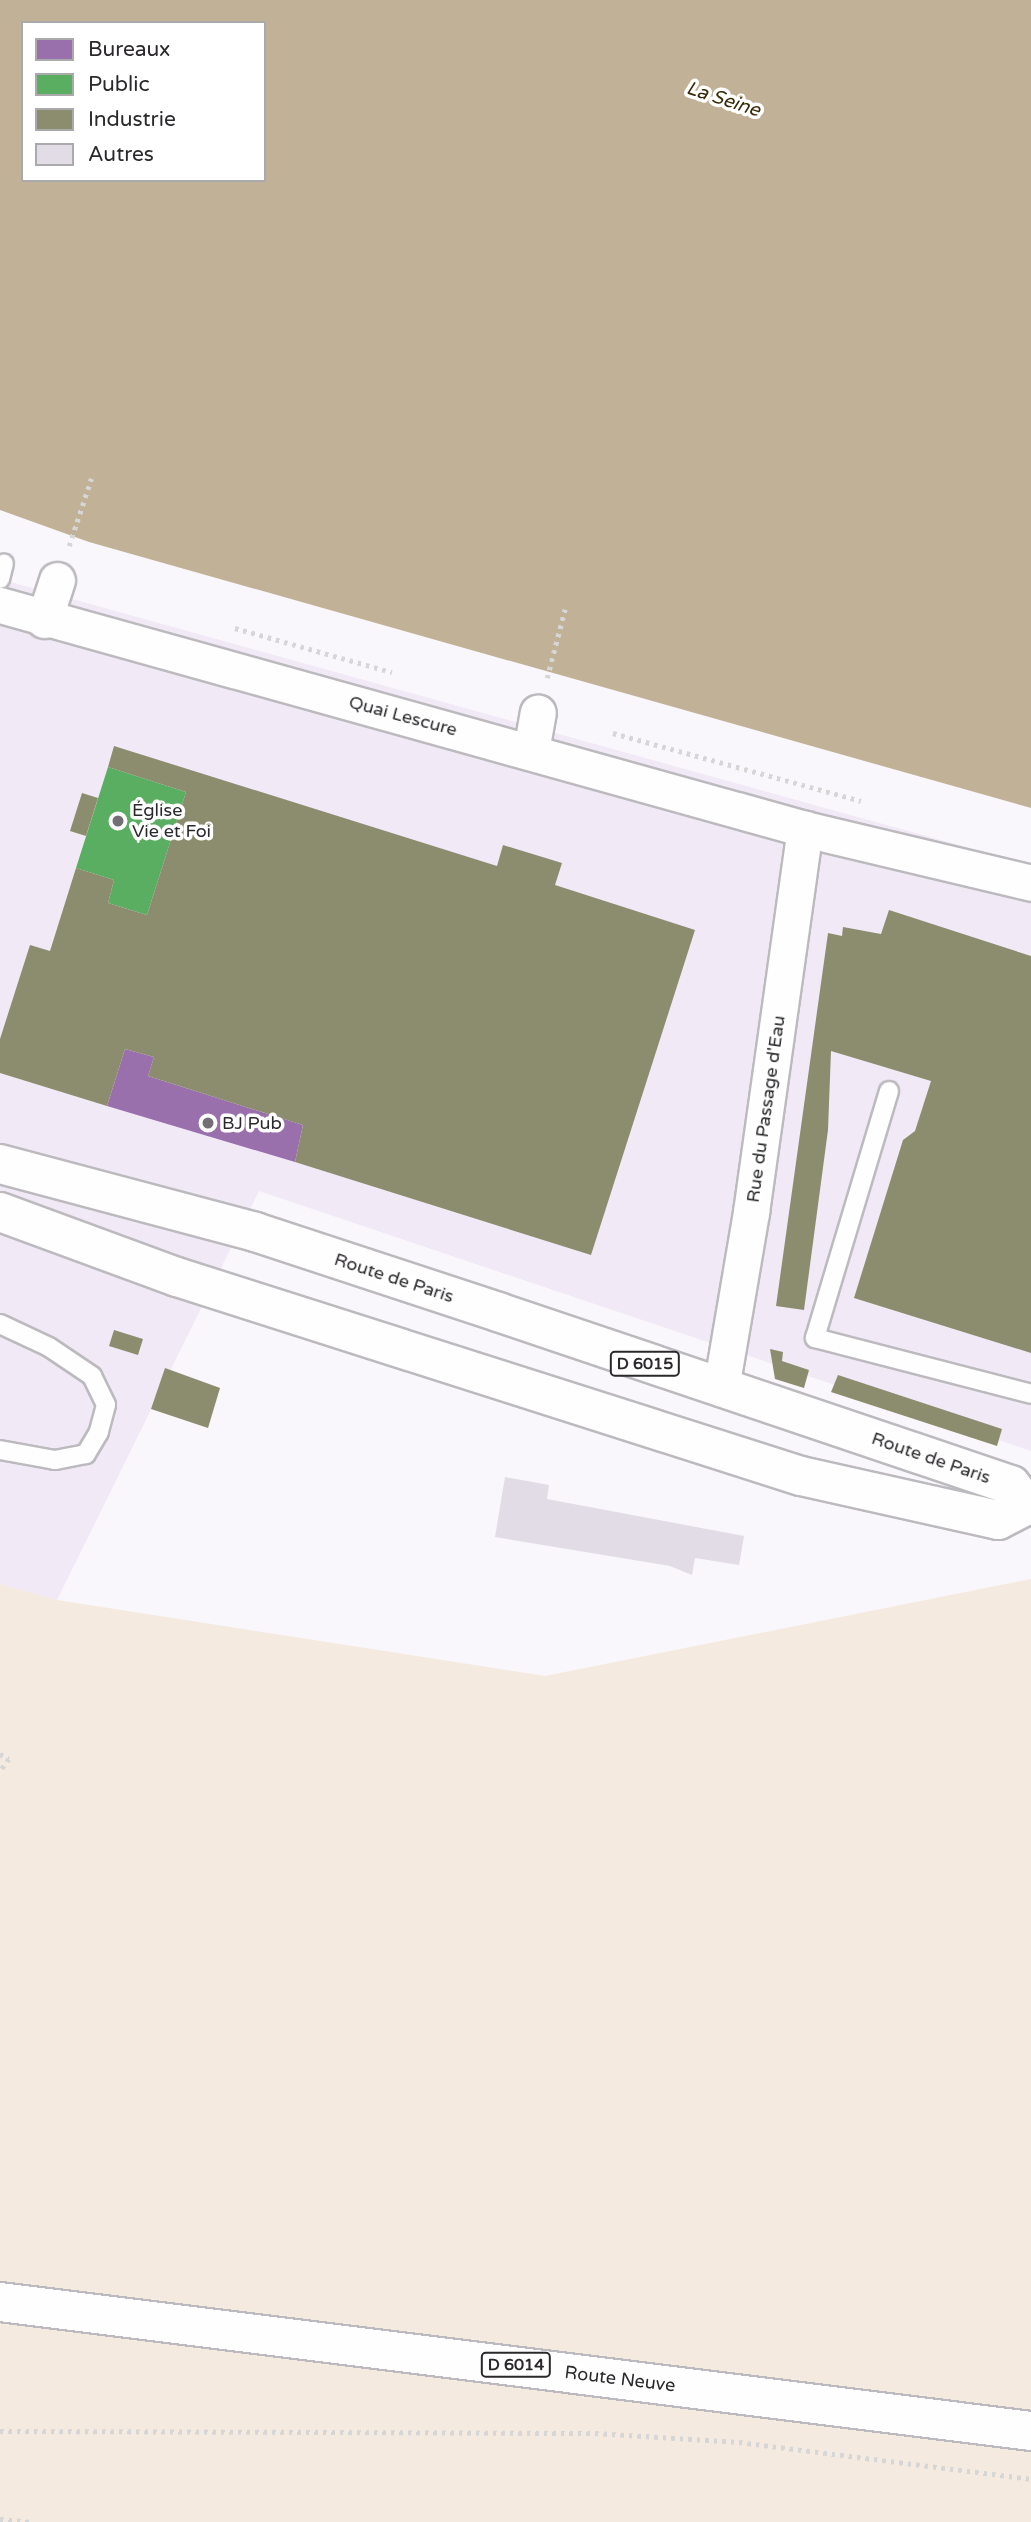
<!DOCTYPE html>
<meta charset="utf-8">
<style>
body{margin:0}
#map{position:relative;width:1031px;height:2522px;overflow:hidden;background:#f9f6fc;font-family:"Varela Round",sans-serif}
div>[style]{position:absolute}
.built>*{inset:0;background:#f1e9f6}
.green>*{inset:0;background:#f4eadf}
.water>*{inset:0;background:#c1b197}
.offices>*{inset:0;background:#9970ab}
.public>*{inset:0;background:#5aae61}
.industry>*{inset:0;background:#8c8c6e}
.building>*{inset:0;background:#e2dce6}
.path>*{height:4.5px;margin-top:-2.25px;transform-origin:0;background:repeating-linear-gradient(90deg,#d6d6d7 0 3.5px,transparent 0 8.5px)}
.roads{filter:drop-shadow(2px 0 #bcbabe) drop-shadow(-2px 0 #bcbabe) drop-shadow(0 2px #bcbabe) drop-shadow(0 -2px #bcbabe)}
.service>*{height:18px;margin:-9px;padding:0 9px;transform-origin:9px;border-radius:9px;background:#fefeff}
.minor>*{height:35px;margin:-17.5px;padding:0 17.5px;transform-origin:17.5px;border-radius:17.5px;background:#fefeff}
.primary>*{height:38px;margin:-19px;padding:0 19px;transform-origin:19px;border-radius:19px;background:#fefeff}
.dots>*{width:19px;height:19px;translate:-50% -50%;box-sizing:border-box;border:4px solid #fff;border-radius:50%}
span{translate:-50% -50%;white-space:nowrap;text-align:center;line-height:1.15;-webkit-text-stroke:7px #fff;paint-order:stroke}
.shield-label span{padding:2px 5px;background:#fff;border:2px solid;border-radius:5px;-webkit-text-stroke-width:0}
.shield-label{font-size:16px;color:#2b282c;font-weight:700}
.street-label{font-size:18px;color:#2b282c}
.poi-label{font-size:18px;color:#2b282c}
.left{translate:0 -50%;text-align:left}
.water-label{font-size:19px;color:#382905;font-style:italic}
.legend{position:absolute;left:21px;top:21px;width:245px;height:161px;box-sizing:border-box;background:#fff;border:2px solid #aaa9ab;margin:0;padding:9px 12px;list-style:none;font-size:21px;color:#2b282c}
.legend li{display:flex;align-items:center;gap:14px;height:35px}
.legend b{width:35px;border:2px solid #aaa9ab}
</style>
<div id="map">
<div class="built">
<div style="clip-path:polygon(0 579px,1031px 865px,1031px 1451px,259px 1191px,57px 1600px,0 1584px)"></div>
</div>
<div class="green">
<div style="clip-path:polygon(1031px 1579px,1031px 2522px,0 2522px,0 1584px,57px 1600px,545px 1676px)"></div>
</div>
<div class="water">
<div style="clip-path:polygon(evenodd,0 0,1031px 0,1031px 808px,89px 542px,0 510px,0 0,23px 23px,264px 23px,264px 180px,23px 180px,23px 23px)"></div>
</div>
<div class="offices">
<div style="clip-path:polygon(125px 1049px,154px 1057px,148px 1076px,303px 1125px,295px 1162px,107px 1106px)"></div>
</div>
<div class="public">
<div style="clip-path:polygon(108px 767px,186px 792px,147px 915px,108px 903px,114px 880px,76px 868px)"></div>
</div>
<div class="industry">
<div style="clip-path:polygon(114px 746px,497px 866px,503px 845px,562px 863px,555px 885px,695px 930px,591px 1255px,295px 1162px,303px 1125px,148px 1076px,154px 1057px,125px 1049px,107px 1106px,0 1073px,0 1039px,30px 945px,50px 951px,76px 868px,114px 880px,108px 903px,147px 915px,186px 792px,108px 767px)"></div>
<div style="clip-path:polygon(82px 793px,98px 798px,86px 836px,70px 831px)"></div>
<div style="clip-path:polygon(889px 910px,1031px 956px,1031px 1353px,854px 1298px,903px 1140px,915px 1131px,931px 1081px,831px 1051px,828px 1130px,804px 1310px,776px 1306px,828px 933px,842px 936px,843px 927px,881px 934px)"></div>
<div style="clip-path:polygon(114px 1330px,143px 1339px,138px 1355px,109px 1346px)"></div>
<div style="clip-path:polygon(770px 1349px,783px 1352px,782px 1361px,809px 1370px,804px 1388px,775px 1379px)"></div>
<div style="clip-path:polygon(165px 1368px,220px 1388px,208px 1428px,151px 1409px)"></div>
<div style="clip-path:polygon(838px 1375px,1002px 1429px,997px 1446px,831px 1392px)"></div>
</div>
<div class="building">
<div style="clip-path:polygon(505px 1477px,549px 1485px,547px 1499px,744px 1536px,739px 1565px,695px 1558px,692px 1575px,670px 1566px,495px 1537px)"></div>
</div>
<div class="path">
<div style="left:69px;top:546px;width:71px;rotate:-71.8deg"></div>
<div style="left:235px;top:628px;width:163px;rotate:15.7deg"></div>
<div style="left:547px;top:678px;width:71px;rotate:-75.4deg"></div>
<div style="left:613px;top:733px;width:257px;rotate:15.3deg"></div>
<div style="left:0;top:1754px;width:10px;rotate:29deg"></div>
<div style="left:9px;top:1759px;width:16px;rotate:125deg"></div>
<div style="left:0;top:2431px;width:595px;rotate:0.19deg"></div>
<div style="left:595px;top:2433px;width:144px;rotate:3.6deg"></div>
<div style="left:739px;top:2442px;width:294px;rotate:7.2deg"></div>
<div style="left:0;top:2519px;width:33px;rotate:5deg"></div>
</div>
<div class="roads">
<div class="service">
<div style="left:0;top:579px;width:16px;rotate:-76deg"></div>
<div style="left:889px;top:1091px;width:258px;rotate:106.7deg"></div>
<div style="left:815px;top:1338px;width:223px;rotate:14.5deg"></div>
<div style="left:0;top:1324px;width:54px;rotate:25.1deg"></div>
<div style="left:49px;top:1347px;width:52px;rotate:34deg"></div>
<div style="left:92px;top:1376px;width:32px;rotate:64deg"></div>
<div style="left:106px;top:1405px;width:28px;rotate:105deg"></div>
<div style="left:99px;top:1432px;width:26px;rotate:121deg"></div>
<div style="left:86px;top:1454px;width:32px;rotate:169deg"></div>
<div style="left:55px;top:1460px;width:56px;rotate:-169.7deg"></div>
</div>
<div class="minor">
<div style="left:0;top:605px;width:836px;rotate:15.55deg"></div>
<div style="left:805px;top:829px;width:232px;rotate:13.4deg"></div>
<div style="left:44px;top:620px;width:42px;rotate:-72deg"></div>
<div style="left:531px;top:751px;width:39px;rotate:-80deg"></div>
<div style="left:721px;top:1388px;width:179px;rotate:-80.3deg"></div>
<div style="left:751px;top:1212px;width:387px;rotate:-82deg"></div>
</div>
<div class="primary">
<div style="left:0;top:1164px;width:264px;rotate:14.9deg"></div>
<div style="left:255px;top:1232px;width:256px;rotate:18.2deg"></div>
<div style="left:498px;top:1312px;width:541px;rotate:18.64deg"></div>
<div style="left:1011px;top:1485px;width:26px;rotate:54deg"></div>
<div style="left:0;top:1212px;width:189px;rotate:20.2deg"></div>
<div style="left:177px;top:1277px;width:655px;rotate:17.69deg"></div>
<div style="left:801px;top:1476px;width:202px;rotate:12.6deg"></div>
<div style="left:998px;top:1520px;width:31px;rotate:-27deg"></div>
<div style="left:0;top:2302px;width:1039px;rotate:7.13deg"></div>
</div>
</div>
<div class="dots">
<div style="left:118px;top:821px;background:#737075"></div>
<div style="left:208px;top:1123px;background:#737075"></div>
</div>
<div class="shield-label">
<span style="left:645px;top:1364px">D 6015</span>
<span style="left:516px;top:2365px">D 6014</span>
</div>
<div class="street-label">
<span style="left:403px;top:716px;rotate:15deg">Quai Lescure</span>
<span style="left:766px;top:1109px;rotate:-82deg">Rue du Passage d'Eau</span>
<span style="left:394px;top:1278px;rotate:18deg">Route de Paris</span>
<span style="left:931px;top:1458px;rotate:19deg">Route de Paris</span>
<span style="left:620px;top:2379px;rotate:7deg">Route Neuve</span>
</div>
<div class="poi-label">
<span class="left" style="left:132px;top:821px">Église<br>Vie et Foi</span>
<span class="left" style="left:222px;top:1123px">BJ Pub</span>
</div>
<div class="water-label">
<span style="left:723px;top:100px;rotate:18deg">La Seine</span>
</div>
<ul class="legend">
<li><b style="height:19px;background:#9970ab"></b>Bureaux</li>
<li><b style="height:19px;background:#5aae61"></b>Public</li>
<li><b style="height:19px;background:#8c8c6e"></b>Industrie</li>
<li><b style="height:19px;background:#e2dce6"></b>Autres</li>
</ul>
</div>
